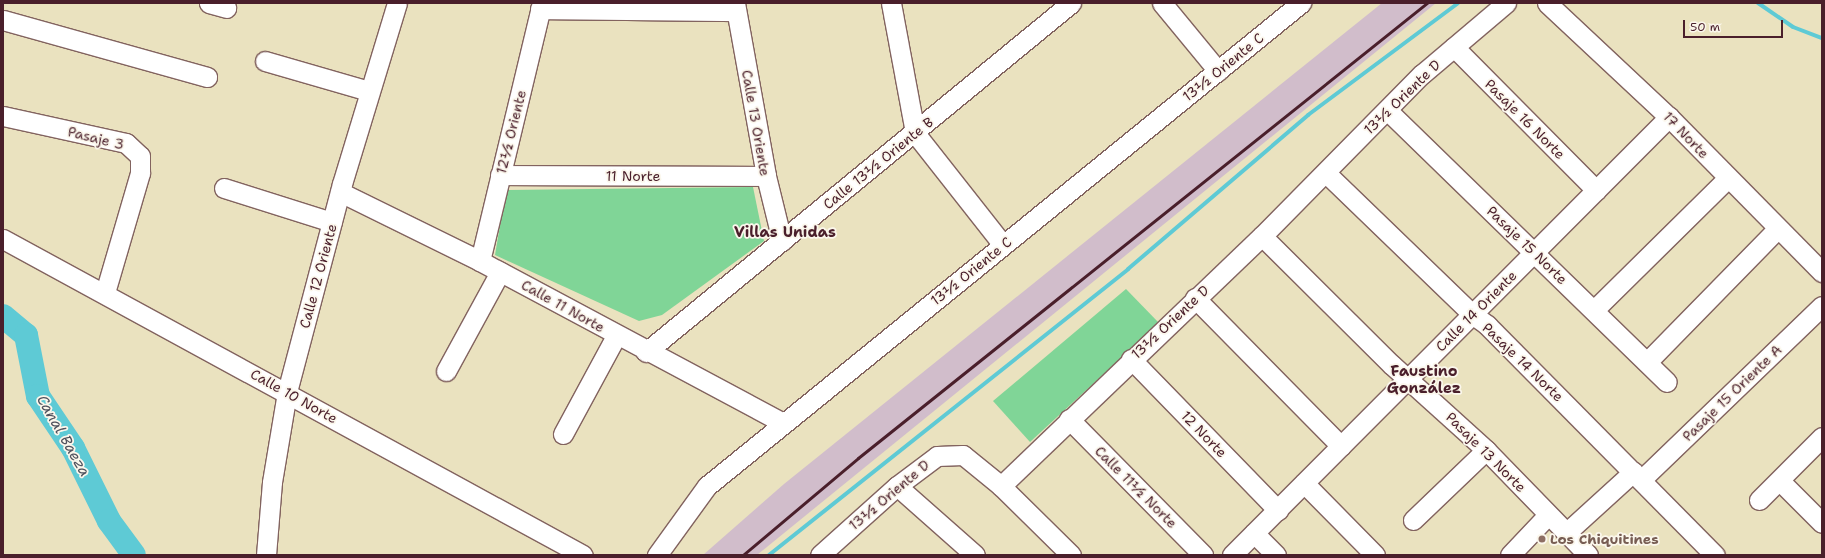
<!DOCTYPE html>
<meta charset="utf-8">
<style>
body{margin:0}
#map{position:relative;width:1825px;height:558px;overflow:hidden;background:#eae2bf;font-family:"Shantell Sans",sans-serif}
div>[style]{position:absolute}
.industrial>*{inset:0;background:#d1bdcb}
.green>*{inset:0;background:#80d597}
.stream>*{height:4px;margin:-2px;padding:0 2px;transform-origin:2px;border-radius:2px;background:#5ecad5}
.river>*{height:24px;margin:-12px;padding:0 12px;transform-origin:12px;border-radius:12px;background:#5ecad5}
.roads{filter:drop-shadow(1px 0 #82635f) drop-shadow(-1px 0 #82635f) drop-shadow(0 1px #82635f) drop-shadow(0 -1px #82635f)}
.minor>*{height:19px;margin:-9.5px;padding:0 9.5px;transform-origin:9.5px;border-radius:9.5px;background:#fff}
.rail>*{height:3px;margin:-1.5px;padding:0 1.5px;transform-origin:1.5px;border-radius:1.5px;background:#4a1f2b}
.dots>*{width:11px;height:11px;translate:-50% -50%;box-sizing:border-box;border:2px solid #fbf7ec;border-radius:50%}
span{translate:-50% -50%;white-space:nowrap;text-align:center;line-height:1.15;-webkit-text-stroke:3.5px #fbf7ec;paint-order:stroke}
.street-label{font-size:14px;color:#4a1f2b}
.education-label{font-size:14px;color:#785e54;font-weight:700}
.left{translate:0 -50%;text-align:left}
.neighbourhood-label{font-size:15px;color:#4a1f2b;font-weight:700}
.water-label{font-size:15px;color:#50525e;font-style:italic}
.frame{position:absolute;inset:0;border:4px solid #4a1f2b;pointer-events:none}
.scale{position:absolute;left:1683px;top:20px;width:100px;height:18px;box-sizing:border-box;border:2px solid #4a1f2b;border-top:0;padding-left:5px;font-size:12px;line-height:14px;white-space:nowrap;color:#4a1f2b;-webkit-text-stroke:3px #fbf7ec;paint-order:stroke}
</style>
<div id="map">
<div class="industrial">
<div style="clip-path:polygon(1382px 3px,1436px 3px,757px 555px,703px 555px,784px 484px)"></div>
</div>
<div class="green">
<div style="clip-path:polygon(753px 187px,764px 241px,662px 315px,639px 321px,495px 255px,506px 190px)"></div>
<div style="clip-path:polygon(1126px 289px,1159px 323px,1030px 442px,993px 401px)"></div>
</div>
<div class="stream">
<div style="left:1758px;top:3px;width:42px;rotate:34.4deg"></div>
<div style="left:1793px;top:27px;width:31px;rotate:21deg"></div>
<div style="left:769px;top:555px;width:459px;rotate:-38.5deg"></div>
<div style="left:1128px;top:269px;width:237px;rotate:-40.5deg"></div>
<div style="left:1308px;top:115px;width:187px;rotate:-36.7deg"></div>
</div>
<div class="river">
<div style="left:3px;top:316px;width:30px;rotate:40deg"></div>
<div style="left:26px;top:335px;width:62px;rotate:78.9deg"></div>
<div style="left:38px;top:396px;width:63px;rotate:56.1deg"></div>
<div style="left:73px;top:448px;width:81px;rotate:63.7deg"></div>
<div style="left:109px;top:521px;width:42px;rotate:53.7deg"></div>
</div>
<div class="roads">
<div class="minor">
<div style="left:209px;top:3px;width:18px;rotate:16deg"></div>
<div style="left:735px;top:3px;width:176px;rotate:79.8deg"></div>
<div style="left:766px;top:176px;width:67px;rotate:76.2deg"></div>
<div style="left:891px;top:3px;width:132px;rotate:79.5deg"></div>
<div style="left:915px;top:133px;width:142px;rotate:51.8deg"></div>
<div style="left:1162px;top:3px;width:88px;rotate:50.5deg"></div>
<div style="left:1547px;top:3px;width:167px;rotate:43.1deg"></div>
<div style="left:1669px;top:117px;width:218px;rotate:45.4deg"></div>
<div style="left:540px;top:9px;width:196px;rotate:0.6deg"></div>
<div style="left:3px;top:20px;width:212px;rotate:15.6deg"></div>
<div style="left:1454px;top:47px;width:202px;rotate:45.2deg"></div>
<div style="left:265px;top:61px;width:108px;rotate:16.1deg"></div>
<div style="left:1387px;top:110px;width:390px;rotate:44.2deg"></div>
<div style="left:3px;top:116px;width:126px;rotate:12.4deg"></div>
<div style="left:126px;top:143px;width:19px;rotate:43deg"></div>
<div style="left:140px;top:156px;width:17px;rotate:90deg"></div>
<div style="left:140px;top:173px;width:125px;rotate:106.3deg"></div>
<div style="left:1326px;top:173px;width:203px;rotate:44deg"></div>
<div style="left:1472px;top:314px;width:19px;rotate:36deg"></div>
<div style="left:1487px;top:325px;width:324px;rotate:45.3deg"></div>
<div style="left:500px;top:175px;width:266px;rotate:0.2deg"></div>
<div style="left:224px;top:188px;width:113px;rotate:17.5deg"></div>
<div style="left:340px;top:192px;width:156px;rotate:26.2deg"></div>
<div style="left:480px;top:261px;width:344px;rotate:28.1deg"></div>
<div style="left:1262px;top:236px;width:183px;rotate:44.8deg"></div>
<div style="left:1392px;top:365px;width:127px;rotate:42.1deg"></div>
<div style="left:1486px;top:450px;width:146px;rotate:45.8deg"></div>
<div style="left:3px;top:239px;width:660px;rotate:28.58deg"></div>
<div style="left:480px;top:261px;width:265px;rotate:-76.5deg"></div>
<div style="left:1195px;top:298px;width:208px;rotate:45.4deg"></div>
<div style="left:1594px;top:310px;width:188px;rotate:-44.6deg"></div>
<div style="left:646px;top:352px;width:550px;rotate:-39.39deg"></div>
<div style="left:1131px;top:359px;width:211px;rotate:45.8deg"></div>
<div style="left:1647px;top:362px;width:187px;rotate:-45.6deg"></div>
<div style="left:446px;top:371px;width:113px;rotate:-61.4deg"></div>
<div style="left:1069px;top:419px;width:191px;rotate:45.4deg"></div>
<div style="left:563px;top:434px;width:111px;rotate:-61.6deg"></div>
<div style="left:1641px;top:480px;width:251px;rotate:-43.9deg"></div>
<div style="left:1780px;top:481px;width:59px;rotate:45deg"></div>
<div style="left:1304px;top:483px;width:101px;rotate:45.4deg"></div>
<div style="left:897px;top:486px;width:104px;rotate:41.5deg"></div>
<div style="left:1001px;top:486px;width:98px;rotate:44.6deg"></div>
<div style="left:1759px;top:500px;width:89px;rotate:-45deg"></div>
<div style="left:1413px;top:520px;width:101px;rotate:-43.8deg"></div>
<div style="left:1254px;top:533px;width:31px;rotate:45deg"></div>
<div style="left:1566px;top:533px;width:91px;rotate:-42.3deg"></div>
<div style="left:266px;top:555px;width:73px;rotate:-85.3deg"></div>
<div style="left:272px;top:482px;width:91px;rotate:-80.5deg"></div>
<div style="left:287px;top:392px;width:215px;rotate:-75.2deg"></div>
<div style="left:342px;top:184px;width:189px;rotate:-73.1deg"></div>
<div style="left:657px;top:555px;width:85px;rotate:-54.1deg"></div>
<div style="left:707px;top:486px;width:766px;rotate:-39.12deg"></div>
<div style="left:820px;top:555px;width:103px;rotate:-41.9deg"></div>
<div style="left:897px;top:486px;width:50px;rotate:-36.9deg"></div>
<div style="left:937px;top:456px;width:26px;rotate:-2deg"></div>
<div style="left:963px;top:455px;width:49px;rotate:39.2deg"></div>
<div style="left:1001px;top:486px;width:361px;rotate:-43.8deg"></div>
<div style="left:1262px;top:236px;width:228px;rotate:-45.4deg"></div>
<div style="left:1422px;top:74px;width:110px;rotate:-40.2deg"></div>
<div style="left:1232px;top:555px;width:619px;rotate:-45.07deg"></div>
<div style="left:1510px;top:555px;width:55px;rotate:-46.5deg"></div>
</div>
</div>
<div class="rail">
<div style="left:743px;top:555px;width:150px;rotate:-40.1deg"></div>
<div style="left:858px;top:458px;width:729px;rotate:-38.65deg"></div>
</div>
<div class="dots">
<div style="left:1542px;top:539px;background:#8d6e63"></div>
</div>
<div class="street-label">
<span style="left:1223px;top:67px;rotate:-39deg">13½ Oriente C</span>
<span style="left:1402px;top:97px;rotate:-44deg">13½ Oriente D</span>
<span style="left:1525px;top:119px;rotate:45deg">Pasaje 16 Norte</span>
<span style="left:756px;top:123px;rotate:80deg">Calle 13 Oriente</span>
<span style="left:511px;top:132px;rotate:-76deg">12½ Oriente</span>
<span style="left:1686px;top:135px;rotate:46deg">17 Norte</span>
<span style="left:96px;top:138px;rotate:14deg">Pasaje 3</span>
<span style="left:878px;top:163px;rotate:-39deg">Calle 13½ Oriente B</span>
<span style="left:633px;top:176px">11 Norte</span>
<span style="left:1527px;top:245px;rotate:44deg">Pasaje 15 Norte</span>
<span style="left:971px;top:271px;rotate:-39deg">13½ Oriente C</span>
<span style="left:318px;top:276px;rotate:-75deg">Calle 12 Oriente</span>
<span style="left:563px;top:306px;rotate:29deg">Calle 11 Norte</span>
<span style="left:1476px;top:311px;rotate:-45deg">Calle 14 Oriente</span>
<span style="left:1170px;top:322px;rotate:-43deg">13½ Oriente D</span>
<span style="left:1523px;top:362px;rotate:44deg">Pasaje 14 Norte</span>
<span style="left:1732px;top:393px;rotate:-44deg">Pasaje 15 Oriente A</span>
<span style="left:294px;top:396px;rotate:29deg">Calle 10 Norte</span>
<span style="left:1204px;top:434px;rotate:46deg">12 Norte</span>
<span style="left:1486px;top:452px;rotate:45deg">Pasaje 13 Norte</span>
<span style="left:1136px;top:487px;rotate:45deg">Calle 11½ Norte</span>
<span style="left:889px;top:495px;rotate:-40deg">13½ Oriente D</span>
</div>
<div class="education-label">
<span class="left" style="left:1550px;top:539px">Los Chiquitines</span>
</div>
<div class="neighbourhood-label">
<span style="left:785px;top:233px">Villas Unidas</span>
<span style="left:1424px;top:380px">Faustino<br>González</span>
</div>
<div class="water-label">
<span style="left:63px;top:436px;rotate:60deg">Canal Baeza</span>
</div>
<div class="frame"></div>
<div class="scale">50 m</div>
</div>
